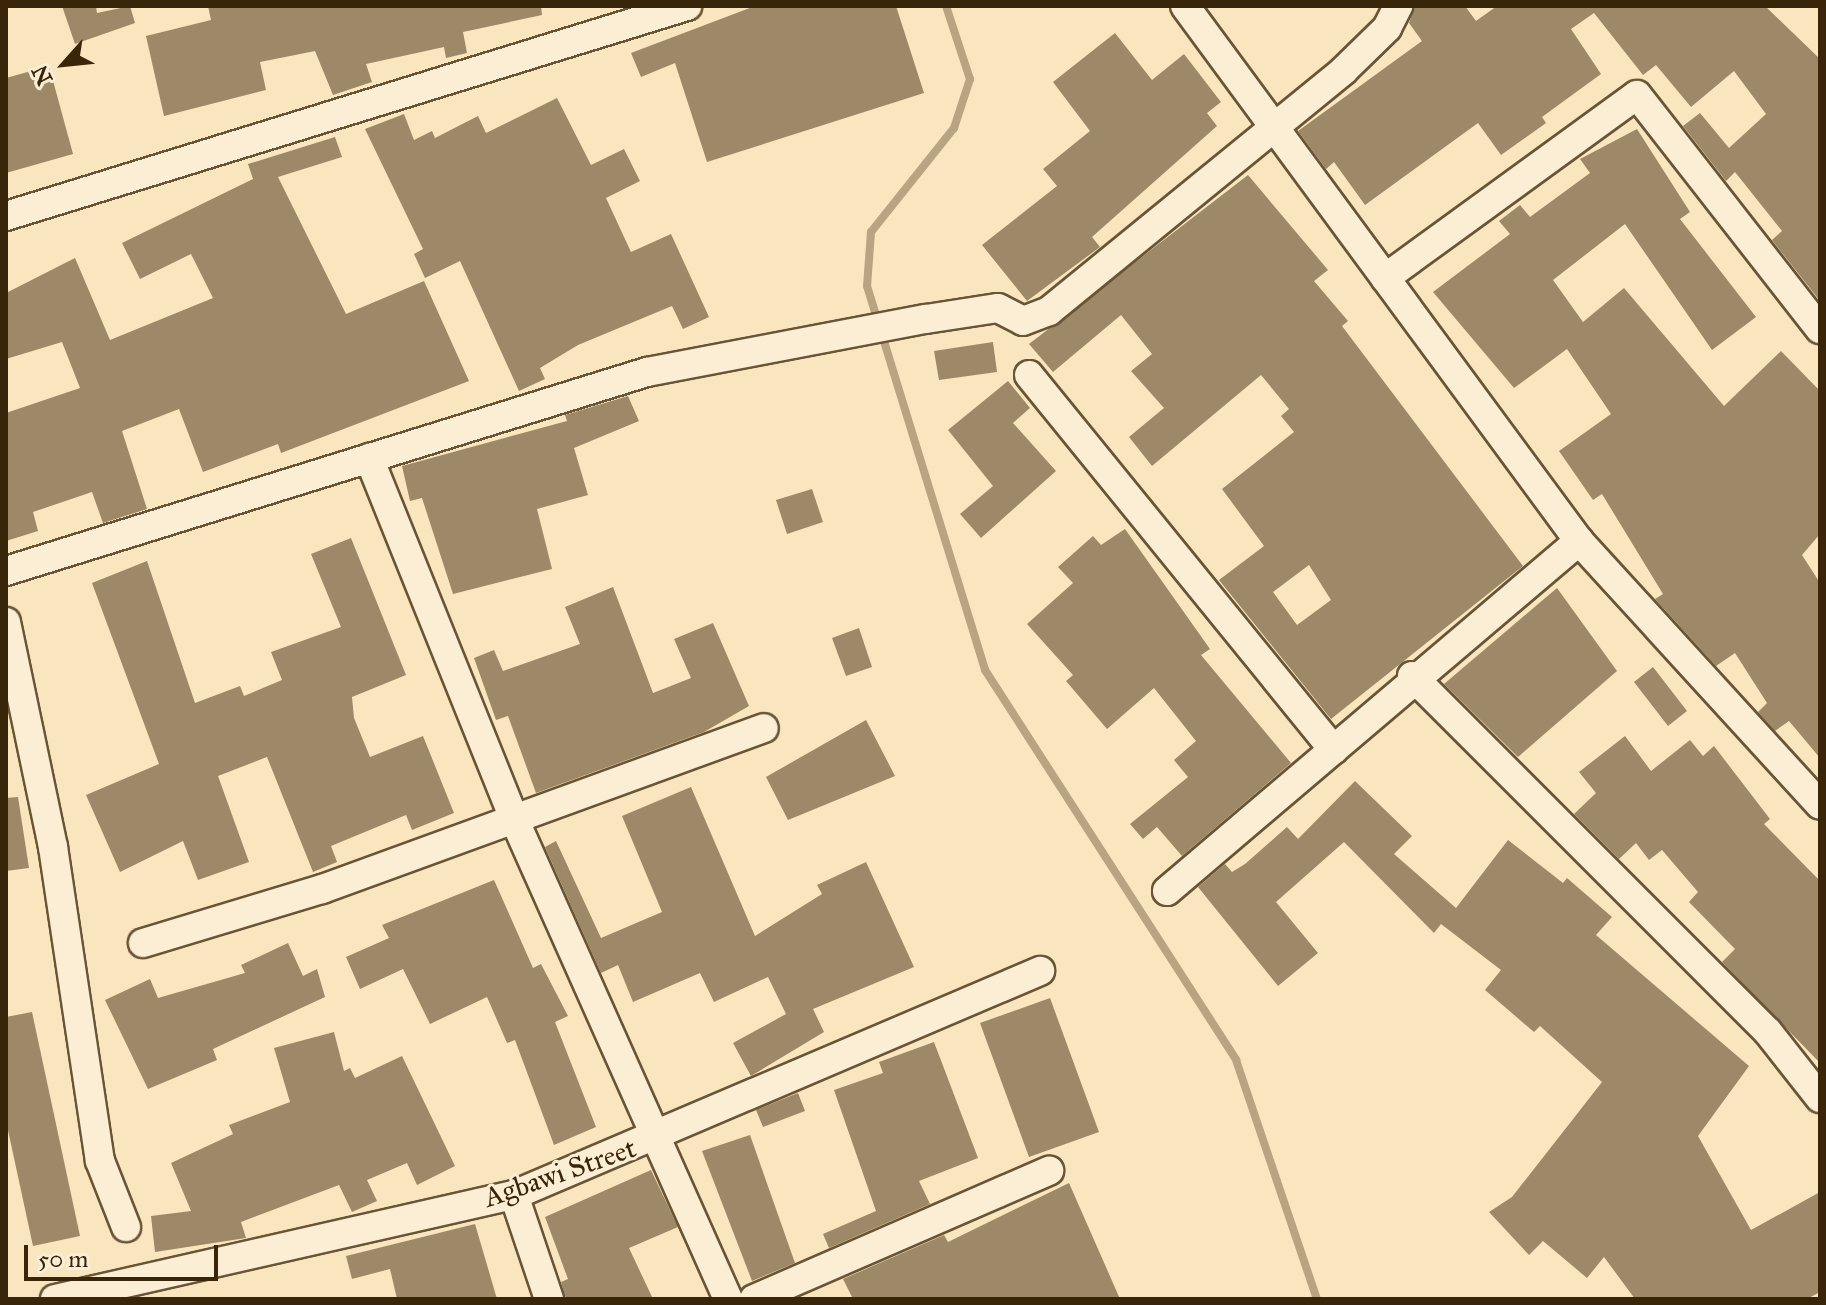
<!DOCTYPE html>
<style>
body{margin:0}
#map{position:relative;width:1826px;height:1305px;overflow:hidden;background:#f9e5be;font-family:"IM FELL Great Primer",serif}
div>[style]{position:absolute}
.stream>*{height:8px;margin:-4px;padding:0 4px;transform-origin:4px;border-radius:4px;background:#b8a480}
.building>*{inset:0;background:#9d8967}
.roads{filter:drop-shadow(2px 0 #695536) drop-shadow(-2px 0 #695536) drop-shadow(0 2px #695536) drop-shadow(0 -2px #695536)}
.street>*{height:28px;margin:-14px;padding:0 14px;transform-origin:14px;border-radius:14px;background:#fbeed5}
span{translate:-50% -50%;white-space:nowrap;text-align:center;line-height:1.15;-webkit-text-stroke:6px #fbeed5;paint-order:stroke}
.street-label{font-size:28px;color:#392509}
.frame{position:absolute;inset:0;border:8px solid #392509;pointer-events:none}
.north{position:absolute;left:24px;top:24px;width:80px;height:80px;-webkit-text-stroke:6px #fbeed5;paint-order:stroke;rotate:243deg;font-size:22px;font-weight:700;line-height:32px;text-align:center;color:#392509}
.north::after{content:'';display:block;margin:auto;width:28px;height:36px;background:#392509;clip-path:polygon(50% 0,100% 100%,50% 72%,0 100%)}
.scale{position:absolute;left:24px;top:1245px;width:194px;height:36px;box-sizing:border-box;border:4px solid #392509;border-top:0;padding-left:10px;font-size:24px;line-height:28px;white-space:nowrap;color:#392509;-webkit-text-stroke:6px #fbeed5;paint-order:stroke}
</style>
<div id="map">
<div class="stream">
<div style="left:946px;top:6px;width:77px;rotate:71.8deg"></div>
<div style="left:970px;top:79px;width:52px;rotate:108.1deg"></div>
<div style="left:954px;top:128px;width:133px;rotate:128.6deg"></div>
<div style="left:871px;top:232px;width:54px;rotate:94.2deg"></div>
<div style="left:867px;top:286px;width:402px;rotate:72.9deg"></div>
<div style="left:985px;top:670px;width:464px;rotate:57.2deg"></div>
<div style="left:1236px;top:1060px;width:252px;rotate:71.3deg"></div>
</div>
<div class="building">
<div style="clip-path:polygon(62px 6px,96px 6px,97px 13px,130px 6px,135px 23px,75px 44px)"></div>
<div style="clip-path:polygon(208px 6px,541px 6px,542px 15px,463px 32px,467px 53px,446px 58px,444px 47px,366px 64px,372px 82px,333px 95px,315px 51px,260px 62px,266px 90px,164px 116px,146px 36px,211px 20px)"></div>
<div style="clip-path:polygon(755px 6px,896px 6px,924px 93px,707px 162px,675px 63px,641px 77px,631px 53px)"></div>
<div style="clip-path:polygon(1415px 6px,1465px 6px,1476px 21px,1497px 6px,1765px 6px,1820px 59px,1820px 301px,1772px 240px,1782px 231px,1735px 172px,1726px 181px,1683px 126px,1700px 113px,1729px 148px,1766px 114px,1734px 71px,1691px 107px,1656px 65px,1643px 75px,1594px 13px,1571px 29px,1601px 74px,1542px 117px,1546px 123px,1501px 155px,1478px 123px,1365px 205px,1334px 162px,1326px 169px,1298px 131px,1422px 41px,1409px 23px)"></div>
<div style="clip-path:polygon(1115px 33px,1152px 80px,1184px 54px,1221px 102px,1207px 113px,1217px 126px,1092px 237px,1100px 247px,1027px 301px,982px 245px,1057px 186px,1043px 169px,1090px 131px,1053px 82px)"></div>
<div style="clip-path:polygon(49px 66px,73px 154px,6px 173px,6px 78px)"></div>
<div style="clip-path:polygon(557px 98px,591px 165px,624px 149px,640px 181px,606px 198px,631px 252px,671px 234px,709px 317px,683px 329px,672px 306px,578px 345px,540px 368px,545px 379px,519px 391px,460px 261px,425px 278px,414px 254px,423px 249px,365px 129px,404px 114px,414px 140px,432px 131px,435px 138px,478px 116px,486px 133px)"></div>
<div style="clip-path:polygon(1637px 129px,1690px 212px,1680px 219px,1756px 317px,1712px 350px,1625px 224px,1553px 280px,1583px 322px,1624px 288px,1724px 406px,1781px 351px,1820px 391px,1820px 534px,1802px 555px,1820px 583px,1820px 758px,1789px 721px,1775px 731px,1758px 712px,1767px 703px,1735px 653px,1716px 666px,1655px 599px,1663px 594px,1602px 494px,1593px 500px,1559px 451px,1611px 414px,1567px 349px,1514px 388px,1433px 292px,1510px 234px,1499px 221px,1520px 205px,1530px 217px,1590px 173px,1580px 159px)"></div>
<div style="clip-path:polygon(335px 137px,342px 157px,278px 177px,346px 314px,424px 281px,469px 381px,281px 453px,278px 444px,203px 472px,179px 409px,122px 431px,147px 509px,103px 523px,92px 492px,33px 512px,38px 531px,6px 541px,6px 413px,80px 388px,62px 342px,6px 359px,6px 293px,75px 258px,110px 340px,213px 298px,191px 254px,140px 279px,122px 243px,253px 179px,248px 164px)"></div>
<div style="clip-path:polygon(evenodd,1248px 175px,1328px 270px,1314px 281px,1348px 321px,1342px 326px,1523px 566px,1331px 719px,1219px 580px,1264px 546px,1222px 489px,1294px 432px,1281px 416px,1289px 409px,1261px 375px,1152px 466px,1129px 437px,1164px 408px,1131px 371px,1152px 354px,1121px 315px,1053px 372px,1029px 344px,1248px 175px,1309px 565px,1331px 600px,1297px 625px,1273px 592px,1309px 565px)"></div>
<div style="clip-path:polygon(993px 342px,997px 372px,939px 380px,934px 351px)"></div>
<div style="clip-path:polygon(1008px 381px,1030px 408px,1013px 423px,1056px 471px,981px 538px,960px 514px,993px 486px,948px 430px)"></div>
<div style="clip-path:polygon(628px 396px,639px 421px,574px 448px,588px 495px,537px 509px,552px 569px,453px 594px,422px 498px,410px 501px,402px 466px,567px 421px,565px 415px)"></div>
<div style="clip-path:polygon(812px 489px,823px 522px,787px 534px,776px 500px)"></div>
<div style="clip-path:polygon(1125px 529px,1210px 649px,1201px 655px,1291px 763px,1182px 856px,1157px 827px,1143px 839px,1130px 824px,1188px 777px,1174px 760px,1196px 741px,1154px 688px,1107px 729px,1066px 681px,1073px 675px,1027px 624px,1073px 583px,1058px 567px,1093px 536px,1101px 545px)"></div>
<div style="clip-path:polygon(351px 538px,406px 675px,352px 697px,354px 718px,370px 757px,423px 736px,454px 813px,412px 830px,406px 815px,331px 846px,337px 862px,313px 872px,267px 757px,218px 776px,249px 862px,198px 880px,183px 841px,120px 872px,86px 795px,159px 764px,92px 583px,147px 561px,195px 703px,240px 686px,244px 696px,282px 680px,271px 652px,341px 627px,311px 554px)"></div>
<div style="clip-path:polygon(613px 587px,653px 693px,691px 678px,674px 639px,713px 623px,749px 706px,704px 732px,536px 793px,508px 716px,496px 720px,474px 658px,494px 650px,503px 671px,580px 644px,565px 607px)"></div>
<div style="clip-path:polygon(1557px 588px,1617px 671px,1518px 757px,1444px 684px)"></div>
<div style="clip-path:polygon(859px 628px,872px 667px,846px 676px,832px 638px)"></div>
<div style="clip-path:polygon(1653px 667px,1687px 711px,1668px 726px,1634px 682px)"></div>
<div style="clip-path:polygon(866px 720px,895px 776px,788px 820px,766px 777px)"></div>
<div style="clip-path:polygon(1625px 736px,1651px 771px,1690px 740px,1703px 756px,1714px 746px,1770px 819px,1764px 824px,1820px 881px,1820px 1063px,1722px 962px,1735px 949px,1689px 902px,1698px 892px,1662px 850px,1649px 860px,1636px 843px,1619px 859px,1574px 814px,1596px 793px,1579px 772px)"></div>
<div style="clip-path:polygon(1355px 781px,1412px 836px,1394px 854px,1456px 908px,1508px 840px,1563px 883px,1567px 878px,1612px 917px,1596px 935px,1749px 1066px,1698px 1136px,1751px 1230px,1820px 1192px,1820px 1292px,1807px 1299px,1635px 1299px,1604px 1257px,1587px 1278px,1543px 1241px,1529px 1255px,1489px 1212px,1512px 1197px,1602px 1082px,1540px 1026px,1534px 1032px,1485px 990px,1501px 970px,1441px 924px,1434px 933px,1344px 842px,1276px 902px,1318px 953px,1278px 986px,1198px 887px,1225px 864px,1232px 872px,1245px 864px,1287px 827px,1298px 839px)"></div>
<div style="clip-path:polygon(691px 787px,755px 936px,822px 894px,817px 885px,866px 862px,914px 967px,813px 1009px,824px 1032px,751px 1076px,733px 1043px,786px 1014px,768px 977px,714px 1002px,700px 973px,633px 1002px,618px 965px,601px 973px,545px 847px,556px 841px,601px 938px,662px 912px,622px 816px)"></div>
<div style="clip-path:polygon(18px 797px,29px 868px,6px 871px,6px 798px)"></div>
<div style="clip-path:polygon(494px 880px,533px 968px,541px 964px,568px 1016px,555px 1022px,596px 1127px,554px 1145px,515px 1040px,507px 1043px,487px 997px,430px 1024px,403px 969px,360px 989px,346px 957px,389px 938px,382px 925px)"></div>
<div style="clip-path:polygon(288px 943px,303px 976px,317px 969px,325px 997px,213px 1049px,217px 1060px,148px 1089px,105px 1000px,150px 979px,158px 998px,245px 973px,241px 965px)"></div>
<div style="clip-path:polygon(1050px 998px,1099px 1132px,1029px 1157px,980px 1023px)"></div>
<div style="clip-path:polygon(32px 1012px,80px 1236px,33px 1246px,6px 1121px,6px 1017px)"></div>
<div style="clip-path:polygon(334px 1032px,344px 1071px,350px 1068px,355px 1078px,402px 1056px,455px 1166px,417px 1185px,407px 1163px,367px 1180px,377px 1201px,352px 1212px,339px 1185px,241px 1222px,246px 1238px,155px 1252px,151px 1216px,191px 1211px,171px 1163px,233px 1134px,229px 1125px,290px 1102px,274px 1048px)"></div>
<div style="clip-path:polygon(934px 1042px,978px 1158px,919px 1181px,930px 1204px,829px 1248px,823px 1234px,876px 1211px,834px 1090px,883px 1073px,879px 1062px)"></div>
<div style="clip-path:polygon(798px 1093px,805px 1111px,763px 1127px,756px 1110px)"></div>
<div style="clip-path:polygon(750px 1135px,795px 1263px,752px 1281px,702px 1151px)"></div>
<div style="clip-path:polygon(651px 1170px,678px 1227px,629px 1248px,653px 1299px,566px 1299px,561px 1282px,568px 1279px,545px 1217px)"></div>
<div style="clip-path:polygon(1069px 1183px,1120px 1299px,853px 1299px,843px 1279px,944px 1235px,948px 1242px)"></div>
<div style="clip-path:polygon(475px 1224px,497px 1299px,397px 1299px,390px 1269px,352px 1279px,346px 1256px)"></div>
</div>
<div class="roads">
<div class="street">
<div style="left:1185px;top:6px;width:664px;rotate:53.63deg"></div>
<div style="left:1579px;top:541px;width:357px;rotate:47.6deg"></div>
<div style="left:6px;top:216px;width:713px;rotate:-17.14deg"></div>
<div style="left:1385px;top:278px;width:311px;rotate:-36deg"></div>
<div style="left:1637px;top:95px;width:297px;rotate:52deg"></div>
<div style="left:1029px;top:375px;width:483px;rotate:50.9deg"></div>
<div style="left:369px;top:458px;width:391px;rotate:68.1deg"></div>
<div style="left:515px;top:821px;width:523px;rotate:65.98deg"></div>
<div style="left:6px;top:571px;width:671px;rotate:-17.25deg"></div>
<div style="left:647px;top:372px;width:284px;rotate:-10.8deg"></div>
<div style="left:926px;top:319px;width:73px;rotate:-8.7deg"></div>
<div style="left:998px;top:308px;width:28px;rotate:27deg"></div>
<div style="left:1023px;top:321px;width:28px;rotate:-21deg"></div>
<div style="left:1049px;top:311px;width:380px;rotate:-39.2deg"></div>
<div style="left:1343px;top:71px;width:62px;rotate:-44.3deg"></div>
<div style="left:1387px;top:28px;width:25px;rotate:-63deg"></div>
<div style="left:6px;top:622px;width:230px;rotate:78.2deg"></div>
<div style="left:53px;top:847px;width:317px;rotate:81.5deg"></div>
<div style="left:100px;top:1161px;width:71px;rotate:68.5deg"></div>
<div style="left:1412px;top:676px;width:503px;rotate:45deg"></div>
<div style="left:1768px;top:1032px;width:84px;rotate:51.8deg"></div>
<div style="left:1167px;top:891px;width:541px;rotate:-40.35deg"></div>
<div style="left:143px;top:943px;width:187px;rotate:-16.8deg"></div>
<div style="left:322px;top:889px;width:470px;rotate:-20deg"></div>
<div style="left:514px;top:1195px;width:110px;rotate:71.4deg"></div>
<div style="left:55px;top:1299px;width:471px;rotate:-12.8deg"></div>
<div style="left:514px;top:1195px;width:572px;rotate:-23.07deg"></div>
<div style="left:754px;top:1299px;width:322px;rotate:-23.5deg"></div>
</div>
</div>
<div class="street-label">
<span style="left:560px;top:1173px;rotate:-19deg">Agbawi Street</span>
</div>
<div class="frame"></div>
<div class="north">N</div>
<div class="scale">50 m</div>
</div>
